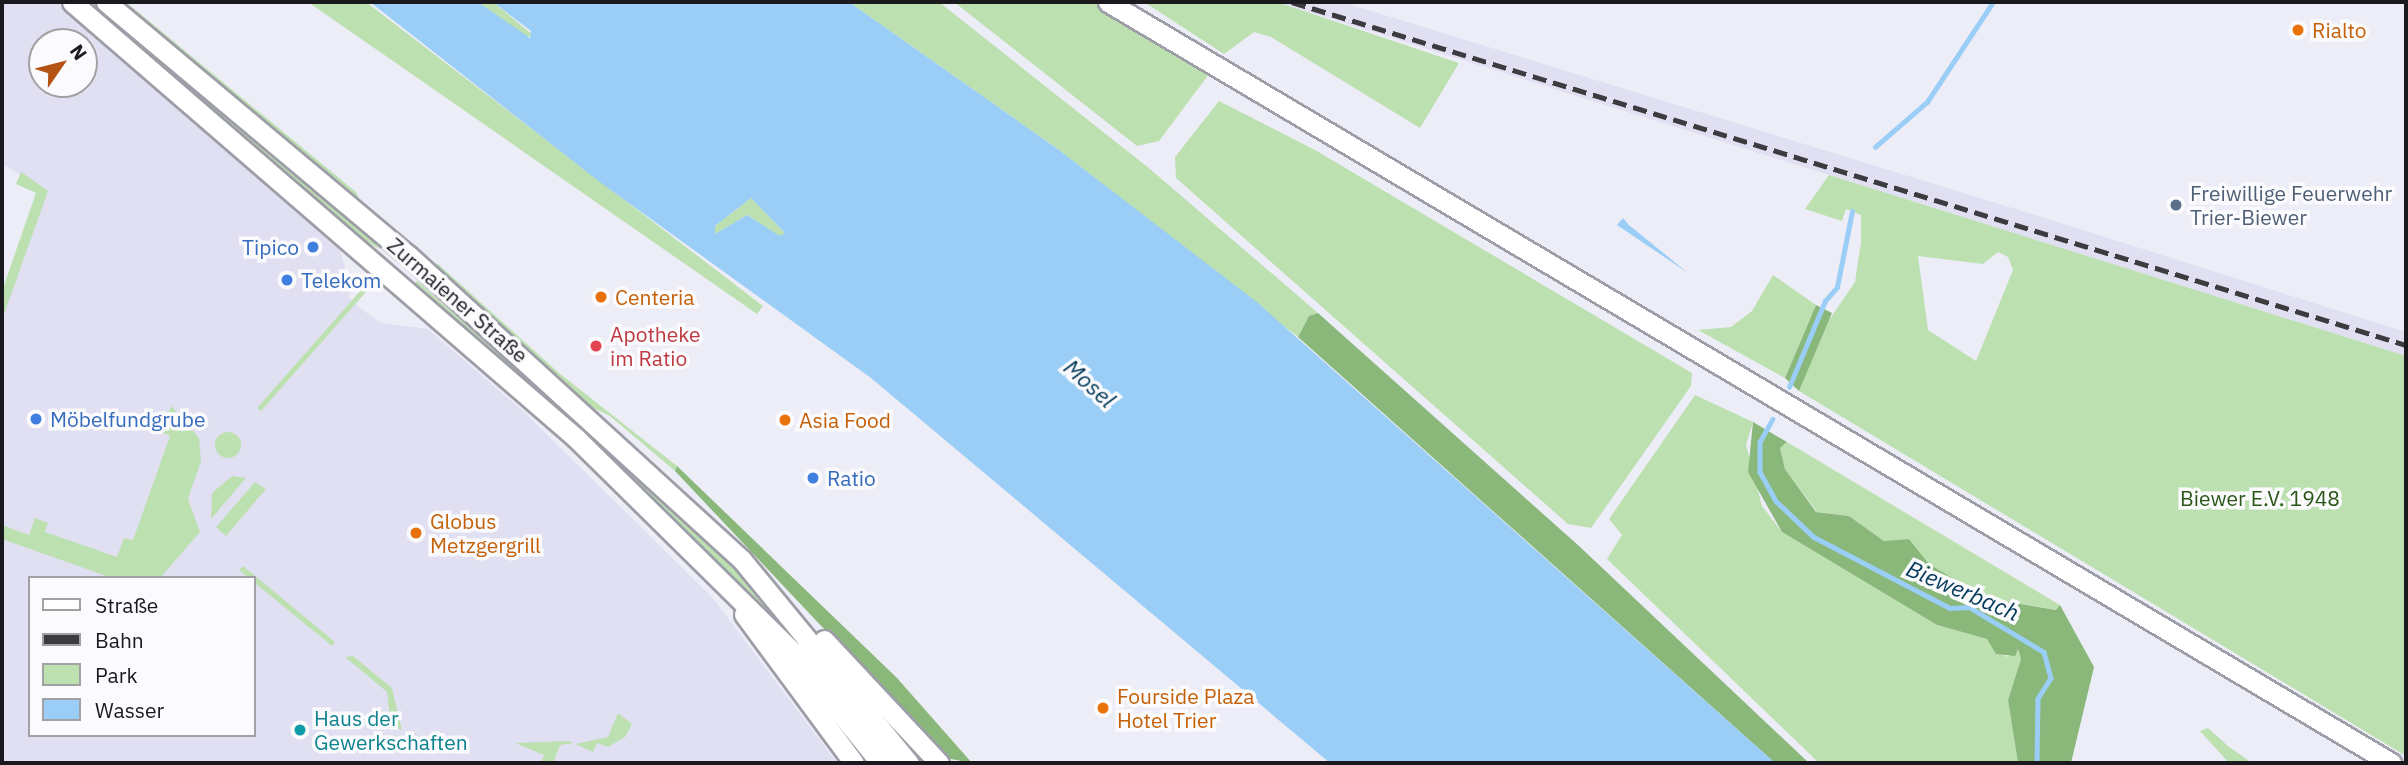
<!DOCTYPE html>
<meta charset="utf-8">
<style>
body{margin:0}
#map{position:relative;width:2408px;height:765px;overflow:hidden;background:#ededf7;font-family:"IBM Plex Sans",sans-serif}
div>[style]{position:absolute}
.built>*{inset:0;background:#e0e0f2}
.green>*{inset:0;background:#bde0b1}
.round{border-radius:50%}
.forest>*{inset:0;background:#8ab87a}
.water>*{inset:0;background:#9acef7}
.stream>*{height:4.5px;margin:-2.25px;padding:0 2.25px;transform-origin:2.25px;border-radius:2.25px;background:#9acef7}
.roads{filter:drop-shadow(2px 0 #9d9ea7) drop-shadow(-2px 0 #9d9ea7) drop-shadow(0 2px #9d9ea7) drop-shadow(0 -2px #9d9ea7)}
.primary>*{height:19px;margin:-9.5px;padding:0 9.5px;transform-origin:9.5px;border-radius:9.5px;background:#fff}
.highway>*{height:23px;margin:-11.5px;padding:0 11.5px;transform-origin:11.5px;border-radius:11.5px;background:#fff}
.rail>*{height:4.5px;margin-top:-2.25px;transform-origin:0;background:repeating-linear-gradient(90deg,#3b3b40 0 14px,transparent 0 21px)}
.dots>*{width:19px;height:19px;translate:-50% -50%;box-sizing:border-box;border:4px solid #fbfbfd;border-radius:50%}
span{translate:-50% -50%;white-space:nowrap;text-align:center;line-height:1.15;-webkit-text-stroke:7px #fbfbfd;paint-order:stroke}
.food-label{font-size:21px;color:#c56008}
.left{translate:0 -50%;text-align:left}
.service-label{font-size:21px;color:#4e5e75}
.shop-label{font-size:21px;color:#366cbe}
.right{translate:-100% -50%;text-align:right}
.street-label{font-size:21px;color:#1a1a1e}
.health-label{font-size:21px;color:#be3a42}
.park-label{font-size:21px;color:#295517}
.culture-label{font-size:21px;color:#0d838f}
.water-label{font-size:23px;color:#043a5b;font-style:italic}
.frame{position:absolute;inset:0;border:4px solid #1a1a1e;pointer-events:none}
.legend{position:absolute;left:28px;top:576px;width:228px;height:161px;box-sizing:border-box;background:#fbfbfd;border:2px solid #a1a1a4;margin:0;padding:9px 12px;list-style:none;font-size:21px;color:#1a1a1e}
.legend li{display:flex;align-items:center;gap:14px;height:35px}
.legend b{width:35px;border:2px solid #a1a1a4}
.north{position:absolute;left:28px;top:28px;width:70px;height:70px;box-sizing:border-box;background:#fbfbfd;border:2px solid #a1a1a4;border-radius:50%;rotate:55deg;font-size:19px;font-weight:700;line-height:28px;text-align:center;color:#1a1a1e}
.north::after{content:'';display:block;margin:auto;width:24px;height:32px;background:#b45313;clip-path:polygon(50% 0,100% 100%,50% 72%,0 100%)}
</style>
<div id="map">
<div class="built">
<div style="clip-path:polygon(evenodd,2px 2px,57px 2px,340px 250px,352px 291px,348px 296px,360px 308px,381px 323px,428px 329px,525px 413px,712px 597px,837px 763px,2px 763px,2px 310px,45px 189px,2px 164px,2px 2px,42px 42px,84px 42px,84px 84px,42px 84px,42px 42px,2px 2px,30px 578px,254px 578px,254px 735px,30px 735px,30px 578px)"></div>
<div style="clip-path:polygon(1277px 2px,1342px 2px,2032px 214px,2406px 332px,2406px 356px)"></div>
</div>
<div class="green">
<div style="clip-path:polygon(86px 2px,95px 2px,365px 229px,379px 249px,349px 230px)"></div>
<div style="clip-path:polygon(126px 2px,356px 192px,361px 203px,194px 69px)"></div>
<div style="clip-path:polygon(308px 2px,366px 2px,763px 306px,757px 314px)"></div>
<div style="clip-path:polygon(478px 2px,493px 2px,533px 35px,525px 38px)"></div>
<div style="clip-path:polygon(849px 2px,939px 2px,1150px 169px,1318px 313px,1309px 316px,1298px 337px,1059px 150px)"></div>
<div style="clip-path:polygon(954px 2px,1092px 2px,1209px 74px,1159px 141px,1137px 146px)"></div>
<div style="clip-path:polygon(1144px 2px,1277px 2px,1459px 63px,1420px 128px,1271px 37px,1254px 32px,1224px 54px)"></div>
<div style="clip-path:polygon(1219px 101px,1315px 150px,1692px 373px,1691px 386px,1591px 528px,1568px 524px,1176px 178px,1175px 157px)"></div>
<div style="clip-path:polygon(21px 172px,48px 191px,2px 320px,2px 291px,36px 193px,16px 184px)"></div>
<div style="clip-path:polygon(evenodd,1829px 175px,2406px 356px,2406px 756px,1799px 391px,1825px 326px,1855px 282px,1861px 242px,1861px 215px,1846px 209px,1842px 221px,1805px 209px,1829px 175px,1998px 252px,2008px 257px,2013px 270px,1976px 361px,1928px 330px,1918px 256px,1983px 264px,1998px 252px)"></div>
<div style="clip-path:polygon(751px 198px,785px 233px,781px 237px,747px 215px,715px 234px,715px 226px)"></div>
<div style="clip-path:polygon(438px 264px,559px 373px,677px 466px,675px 471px,610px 416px,589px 406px,431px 266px)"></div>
<div style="clip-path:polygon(1773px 275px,1816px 305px,1785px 378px,1698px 330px,1731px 327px,1752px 311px)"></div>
<div style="clip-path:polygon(369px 281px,373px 284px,261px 411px,257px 408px)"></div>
<div style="clip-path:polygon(417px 281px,742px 571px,846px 694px,674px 518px,412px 286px)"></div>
<div style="clip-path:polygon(1695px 395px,1753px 422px,1746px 445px,1762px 506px,1782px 532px,1937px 625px,1987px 639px,2007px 657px,2018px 649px,2021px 659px,2008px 700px,2018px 763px,1819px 763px,1607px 559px,1622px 535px,1609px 519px)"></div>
<div style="clip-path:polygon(171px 406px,199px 438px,201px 461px,188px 499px,200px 532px,160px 578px,112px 578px,2px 539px,2px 525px,29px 535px,35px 518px,48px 523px,45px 532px,117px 557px,124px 538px,133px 540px,170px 436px,161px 432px)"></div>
<div class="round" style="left:215px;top:432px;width:26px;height:26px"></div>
<div style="clip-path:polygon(1787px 442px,2060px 605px,2057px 610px,1986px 598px,1929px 564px,1909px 539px,1884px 541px,1849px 516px,1817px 512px,1785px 469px,1780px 448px)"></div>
<div style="clip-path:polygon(232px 476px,246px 478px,211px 519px,212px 493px)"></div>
<div style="clip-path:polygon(255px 482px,266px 489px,226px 536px,216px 527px)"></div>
<div style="clip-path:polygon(243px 566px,335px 642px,332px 646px,239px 570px)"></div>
<div style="clip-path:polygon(353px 656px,392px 688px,402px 730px,391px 726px,387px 692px,345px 657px)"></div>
<div style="clip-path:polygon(618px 713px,632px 724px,625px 737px,608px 747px,597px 743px,593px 752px,575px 744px,608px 737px)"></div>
<div style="clip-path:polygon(2208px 728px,2228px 746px,2252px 763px,2229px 763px,2200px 731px)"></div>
<div style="clip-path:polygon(515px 743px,569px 741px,573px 743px,560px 745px,553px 763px,541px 763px,544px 755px)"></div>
</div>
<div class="forest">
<div style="clip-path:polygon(1816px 305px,1832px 313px,1799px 391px,1785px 378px)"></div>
<div style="clip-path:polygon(1318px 313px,1579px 546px,1809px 763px,1775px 763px,1298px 337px,1309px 316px)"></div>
<div style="clip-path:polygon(1753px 422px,1787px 442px,1780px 448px,1785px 469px,1816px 512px,1849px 516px,1884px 541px,1909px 539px,1929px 564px,1986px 598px,2056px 610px,2060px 605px,2094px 667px,2071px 763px,2018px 763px,2008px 700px,2021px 659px,2018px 649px,2015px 656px,1996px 654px,1987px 639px,1937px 625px,1782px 532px,1748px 472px)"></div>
<div style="clip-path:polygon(677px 466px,897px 678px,972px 763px,946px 758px,675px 471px)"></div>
</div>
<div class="water">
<div style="clip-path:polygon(evenodd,370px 2px,478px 2px,530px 38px,531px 31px,493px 2px,849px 2px,1059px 150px,1258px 303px,1775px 763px,1330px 763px,871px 378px,601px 183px,370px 2px,751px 198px,785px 233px,780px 236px,747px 215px,715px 234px,715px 226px,751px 198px)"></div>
<div style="clip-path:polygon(1623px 218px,1629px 225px,1688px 273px,1617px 225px)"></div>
</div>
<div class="stream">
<div style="left:1875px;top:147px;width:69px;rotate:-40.9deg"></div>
<div style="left:1927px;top:102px;width:120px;rotate:-56.6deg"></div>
<div style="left:1789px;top:387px;width:93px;rotate:-67.3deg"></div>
<div style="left:1825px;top:301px;width:18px;rotate:-49deg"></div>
<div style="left:1837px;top:287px;width:77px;rotate:-78.8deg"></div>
<div style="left:1773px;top:419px;width:26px;rotate:119deg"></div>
<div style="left:1760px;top:442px;width:30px;rotate:90deg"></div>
<div style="left:1760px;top:472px;width:33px;rotate:61deg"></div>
<div style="left:1776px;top:501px;width:52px;rotate:43.5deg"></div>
<div style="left:1814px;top:537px;width:153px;rotate:27.6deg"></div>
<div style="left:1950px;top:608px;width:19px;rotate:-3deg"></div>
<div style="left:1969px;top:607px;width:87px;rotate:31deg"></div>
<div style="left:2044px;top:652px;width:27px;rotate:75deg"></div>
<div style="left:2051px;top:678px;width:25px;rotate:122deg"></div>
<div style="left:2038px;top:699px;width:64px;rotate:90.9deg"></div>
</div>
<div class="roads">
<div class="primary">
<div style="left:72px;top:2px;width:666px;rotate:40.86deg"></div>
<div style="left:576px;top:438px;width:309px;rotate:44.6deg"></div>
<div style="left:106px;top:2px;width:394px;rotate:40deg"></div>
<div style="left:408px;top:255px;width:452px;rotate:42.4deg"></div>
<div style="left:742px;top:560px;width:263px;rotate:50.6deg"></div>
<div style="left:1108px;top:2px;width:1492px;rotate:30.67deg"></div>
<div style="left:744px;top:614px;width:185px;rotate:53.6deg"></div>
<div style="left:824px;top:640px;width:168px;rotate:46.9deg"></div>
</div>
<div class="highway">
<div style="left:796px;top:655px;width:139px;rotate:51.1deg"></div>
</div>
</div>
<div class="rail">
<div style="left:1292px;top:2px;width:1166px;rotate:17.11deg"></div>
</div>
<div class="dots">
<div style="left:2298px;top:30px;background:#e8710a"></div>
<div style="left:2176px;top:205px;background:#5c6f8a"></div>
<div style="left:313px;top:247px;background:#3f7fe0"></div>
<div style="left:287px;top:280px;background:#3f7fe0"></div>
<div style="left:601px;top:297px;background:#e8710a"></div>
<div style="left:596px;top:346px;background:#e0444e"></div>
<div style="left:36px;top:419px;background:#3f7fe0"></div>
<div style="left:785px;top:420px;background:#e8710a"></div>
<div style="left:813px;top:478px;background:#3f7fe0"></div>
<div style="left:416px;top:533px;background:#e8710a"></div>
<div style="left:1103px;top:708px;background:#e8710a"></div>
<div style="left:300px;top:730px;background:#0f9aa8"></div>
</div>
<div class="food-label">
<span class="left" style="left:2312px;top:30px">Rialto</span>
<span class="left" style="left:615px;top:297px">Centeria</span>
<span class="left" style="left:799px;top:420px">Asia Food</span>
<span class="left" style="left:430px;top:533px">Globus<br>Metzgergrill</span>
<span class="left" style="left:1117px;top:708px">Fourside Plaza<br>Hotel Trier</span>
</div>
<div class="service-label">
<span class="left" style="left:2190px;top:205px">Freiwillige Feuerwehr<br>Trier-Biewer</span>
</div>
<div class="shop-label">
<span class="right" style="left:299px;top:247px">Tipico</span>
<span class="left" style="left:301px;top:280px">Telekom</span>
<span class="left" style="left:50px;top:419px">Möbelfundgrube</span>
<span class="left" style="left:827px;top:478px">Ratio</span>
</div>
<div class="street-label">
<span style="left:458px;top:300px;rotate:41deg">Zurmaiener Straße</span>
</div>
<div class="health-label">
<span class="left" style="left:610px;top:346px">Apotheke<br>im Ratio</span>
</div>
<div class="park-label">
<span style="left:2260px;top:498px">Biewer E.V. 1948</span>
</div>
<div class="culture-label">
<span class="left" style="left:314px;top:730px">Haus der<br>Gewerkschaften</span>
</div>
<div class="water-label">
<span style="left:1090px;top:383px;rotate:42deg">Mosel</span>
<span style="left:1963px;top:590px;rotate:23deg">Biewerbach</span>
</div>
<div class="frame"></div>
<ul class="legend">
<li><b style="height:9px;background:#fff"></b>Straße</li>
<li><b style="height:9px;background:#3b3b40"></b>Bahn</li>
<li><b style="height:19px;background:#bde0b1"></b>Park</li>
<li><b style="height:19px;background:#9acef7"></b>Wasser</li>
</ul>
<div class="north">N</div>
</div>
